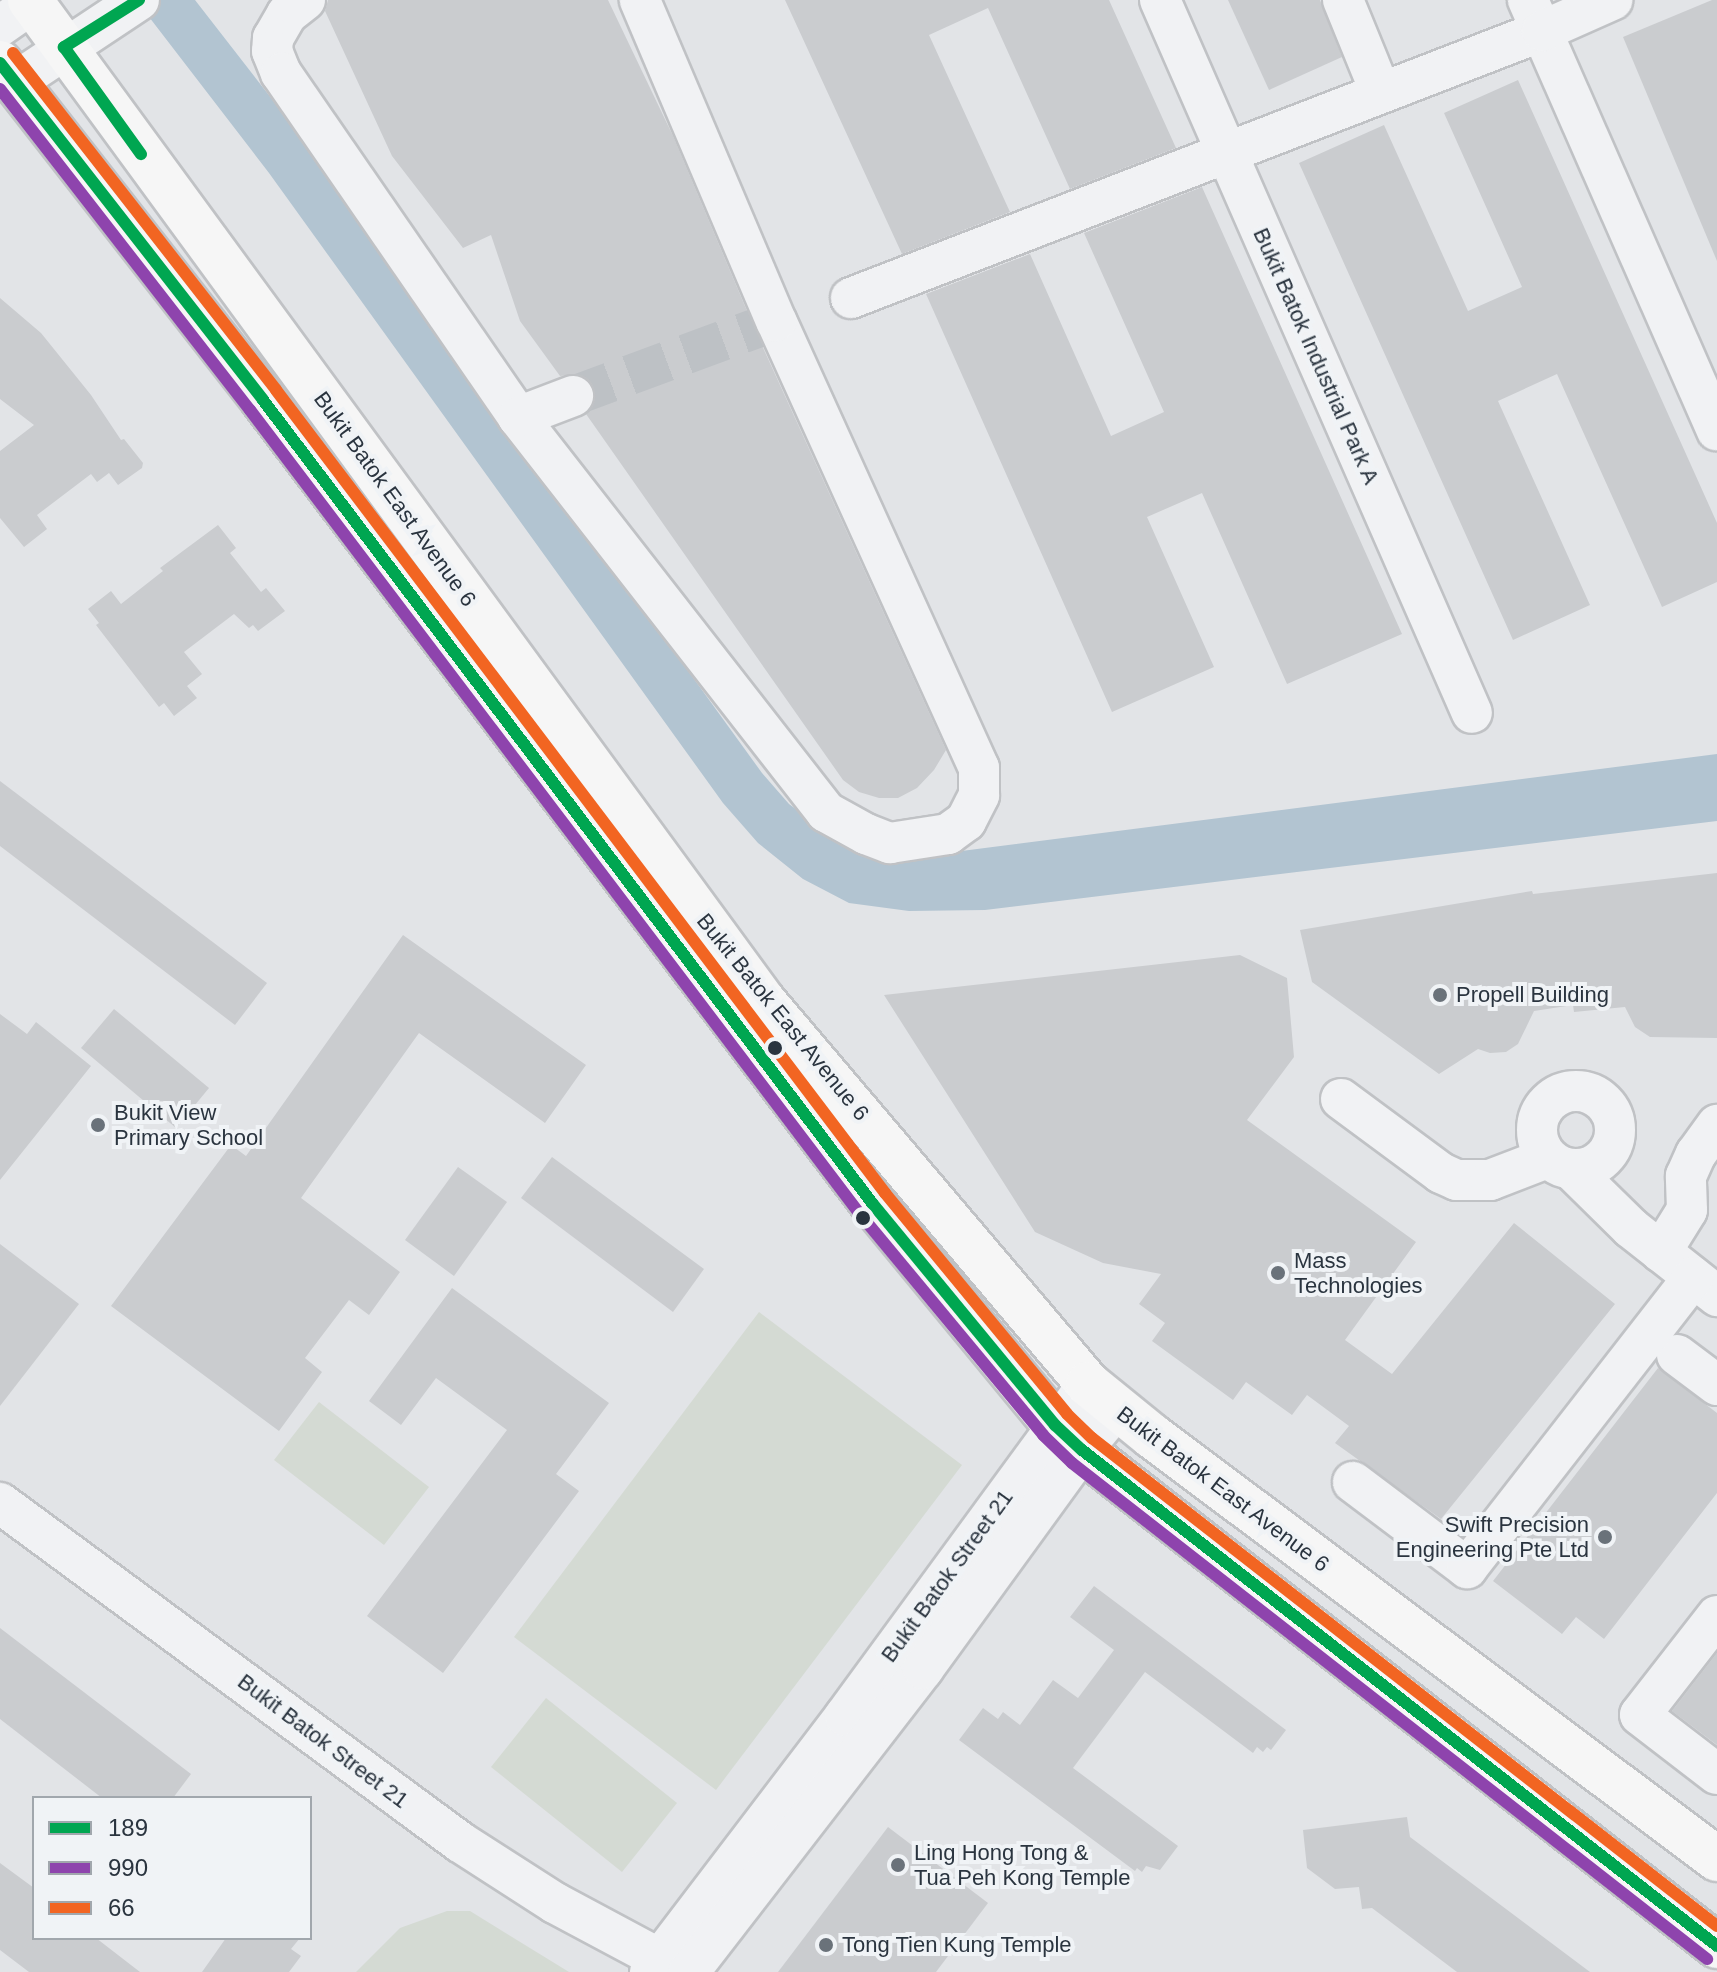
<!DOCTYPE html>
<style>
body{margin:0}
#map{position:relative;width:1717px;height:1972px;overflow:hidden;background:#e2e4e7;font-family:Arial,sans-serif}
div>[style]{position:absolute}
.green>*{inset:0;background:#d4dad3}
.water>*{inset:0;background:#b2c4d1}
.building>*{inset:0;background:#cacccf}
.minor-tunnel>*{height:40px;margin-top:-20px;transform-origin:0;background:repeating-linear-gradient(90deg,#bdc1c5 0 40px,transparent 0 60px)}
.roads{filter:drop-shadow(2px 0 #c0c2c5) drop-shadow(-2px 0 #c0c2c5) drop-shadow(0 2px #c0c2c5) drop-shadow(0 -2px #c0c2c5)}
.minor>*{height:40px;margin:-20px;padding:0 20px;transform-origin:20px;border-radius:20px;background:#f1f2f4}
.minor>.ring{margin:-20px;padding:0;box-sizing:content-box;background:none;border:40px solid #f1f2f4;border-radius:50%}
.major>*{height:44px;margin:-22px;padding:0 22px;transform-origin:22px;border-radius:22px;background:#f6f6f6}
.bus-1>*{height:12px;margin:-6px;padding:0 6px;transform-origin:6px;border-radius:6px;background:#00a651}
.bus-2>*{height:12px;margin:-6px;padding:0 6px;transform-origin:6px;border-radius:6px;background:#8e44ad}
.bus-3>*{height:12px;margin:-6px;padding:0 6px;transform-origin:6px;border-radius:6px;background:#f26522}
.dots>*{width:22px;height:22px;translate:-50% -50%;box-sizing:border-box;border:4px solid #f0f3f6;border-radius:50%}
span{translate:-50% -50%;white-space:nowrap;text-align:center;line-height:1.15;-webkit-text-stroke:8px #f0f3f6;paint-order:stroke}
.street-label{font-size:22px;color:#2a343f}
.poi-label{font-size:22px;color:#2a343f}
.left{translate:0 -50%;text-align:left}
.right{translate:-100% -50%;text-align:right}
.legend{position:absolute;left:32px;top:1796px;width:280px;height:144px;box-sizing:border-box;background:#f0f3f6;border:2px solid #a1a7ad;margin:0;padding:10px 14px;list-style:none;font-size:24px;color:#2a343f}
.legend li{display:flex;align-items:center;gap:16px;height:40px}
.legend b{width:40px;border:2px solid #a1a7ad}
</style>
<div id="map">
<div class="green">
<div style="clip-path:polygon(759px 1312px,962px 1465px,716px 1790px,514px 1637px)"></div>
<div style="clip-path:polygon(319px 1402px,429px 1487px,384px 1545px,274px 1460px)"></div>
<div style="clip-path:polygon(546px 1698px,677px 1803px,622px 1872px,491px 1767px)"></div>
<div style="clip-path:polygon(447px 1911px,470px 1911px,569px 1972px,356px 1972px,400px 1928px)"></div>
</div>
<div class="water">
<div style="clip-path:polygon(136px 0,195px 0,310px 148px,762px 773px,789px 804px,824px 830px,907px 858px,1717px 754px,1717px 821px,985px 910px,909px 911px,849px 903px,803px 879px,758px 843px,723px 803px,269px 173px)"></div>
</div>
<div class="building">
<div style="clip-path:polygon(328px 0,608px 0,673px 136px,755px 330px,946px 750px,934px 770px,917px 788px,898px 798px,879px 798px,859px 792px,843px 780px,586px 414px,595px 400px,594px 387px,577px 374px,560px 376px,520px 321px,491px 235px,463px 248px,392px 156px,325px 11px)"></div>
<div style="clip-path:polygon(785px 0,1109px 0,1176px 148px,1070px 189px,988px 8px,929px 35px,1010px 212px,902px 254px)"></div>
<div style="clip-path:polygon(1228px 0,1320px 0,1342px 57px,1269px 90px)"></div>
<div style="clip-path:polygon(1712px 0,1717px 0,1717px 261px,1623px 37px)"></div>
<div style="clip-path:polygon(1518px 80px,1717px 523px,1717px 582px,1662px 607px,1557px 374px,1498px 401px,1590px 605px,1513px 640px,1299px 163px,1384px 125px,1468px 311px,1522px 287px,1444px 113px)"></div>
<div style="clip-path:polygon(1202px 187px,1402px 634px,1287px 684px,1202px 493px,1147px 517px,1214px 667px,1112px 712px,926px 294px,1030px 254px,1111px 436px,1164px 412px,1084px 233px)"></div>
<div style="clip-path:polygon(0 298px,41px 333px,91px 395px,121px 440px,124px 439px,143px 463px,142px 468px,118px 485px,109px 473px,97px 482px,91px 474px,37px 515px,47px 529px,24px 547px,0 518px,0 451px,34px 425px,0 399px)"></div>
<div style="clip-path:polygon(218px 525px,236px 548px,230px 553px,261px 592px,266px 588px,285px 611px,258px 631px,253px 625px,249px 628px,234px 614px,184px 652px,202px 674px,187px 686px,197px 698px,174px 716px,164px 703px,159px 707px,96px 625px,99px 623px,88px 609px,111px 591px,121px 604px,163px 571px,160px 568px)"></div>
<div style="clip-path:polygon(0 781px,267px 983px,235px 1025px,0 846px)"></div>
<div style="clip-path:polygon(1717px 873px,1717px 1038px,1650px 1037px,1635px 1027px,1625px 1007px,1574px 1012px,1573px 1005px,1534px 1011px,1518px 1044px,1506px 1052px,1490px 1053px,1478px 1049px,1439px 1074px,1312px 982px,1300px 930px,1532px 891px,1533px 894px)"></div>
<div style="clip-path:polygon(403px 935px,586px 1065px,545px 1123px,419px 1033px,301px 1198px,400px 1272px,369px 1315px,349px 1300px,305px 1358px,322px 1372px,279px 1431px,111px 1306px,231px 1145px,246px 1156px)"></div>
<div style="clip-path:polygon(1240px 955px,1287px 978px,1294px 1057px,1247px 1120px,1416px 1242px,1345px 1340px,1392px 1374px,1514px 1223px,1615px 1304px,1441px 1519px,1335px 1443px,1349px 1426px,1307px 1395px,1292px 1415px,1246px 1382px,1233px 1400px,1152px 1341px,1165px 1323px,1139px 1304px,1161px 1274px,1103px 1263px,1035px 1232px,884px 995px)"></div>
<div style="clip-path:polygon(114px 1009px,209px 1088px,176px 1128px,81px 1048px)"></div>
<div style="clip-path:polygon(0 1014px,27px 1034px,36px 1022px,91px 1066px,0 1180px)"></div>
<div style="clip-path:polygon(552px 1157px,704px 1269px,673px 1312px,521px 1198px)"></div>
<div style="clip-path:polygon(458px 1167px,507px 1202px,454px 1276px,405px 1240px)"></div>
<div style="clip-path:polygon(0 1244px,79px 1304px,0 1406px)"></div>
<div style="clip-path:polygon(452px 1288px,609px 1403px,556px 1474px,579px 1491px,443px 1673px,367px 1616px,507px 1430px,436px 1378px,401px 1425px,369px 1401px)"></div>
<div style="clip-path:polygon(1658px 1368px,1717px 1413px,1717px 1493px,1604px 1639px,1576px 1617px,1562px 1634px,1493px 1581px)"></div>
<div style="clip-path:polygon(1094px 1586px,1286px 1730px,1271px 1750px,1267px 1747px,1263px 1752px,1257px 1747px,1253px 1753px,1145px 1672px,1073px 1768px,1178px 1846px,1160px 1870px,1146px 1866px,1142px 1872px,1137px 1868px,1135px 1871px,959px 1740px,983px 1708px,998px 1719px,1003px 1712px,1020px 1725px,1053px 1680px,1078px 1698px,1114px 1650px,1070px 1617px)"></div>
<div style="clip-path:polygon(0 1628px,191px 1774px,173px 1798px,102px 1798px,0 1719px)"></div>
<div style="clip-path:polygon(1717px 1653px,1717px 1745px,1672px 1711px)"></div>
<div style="clip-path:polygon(1407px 1817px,1410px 1837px,1590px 1972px,1457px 1972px,1372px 1908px,1362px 1909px,1359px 1887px,1335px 1889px,1307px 1868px,1303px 1830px)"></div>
<div style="clip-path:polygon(888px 1827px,988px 1903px,936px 1972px,778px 1972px)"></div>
<div style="clip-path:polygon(0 1863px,34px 1888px,34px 1938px,96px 1938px,140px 1972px,29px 1972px,0 1950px)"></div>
<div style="clip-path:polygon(226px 1938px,300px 1938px,291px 1949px,301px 1956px,289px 1972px,202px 1972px)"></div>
</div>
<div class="minor-tunnel">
<div style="left:573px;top:396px;width:216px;rotate:-20.3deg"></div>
</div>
<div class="roads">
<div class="minor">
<div style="left:305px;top:0;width:23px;rotate:142deg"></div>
<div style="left:287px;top:14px;width:28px;rotate:120deg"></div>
<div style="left:273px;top:38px;width:13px;rotate:94deg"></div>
<div style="left:272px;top:51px;width:24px;rotate:68deg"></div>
<div style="left:281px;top:73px;width:418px;rotate:55.4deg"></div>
<div style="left:518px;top:417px;width:501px;rotate:52.05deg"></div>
<div style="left:826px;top:812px;width:46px;rotate:28.8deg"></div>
<div style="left:866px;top:834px;width:26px;rotate:21deg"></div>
<div style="left:890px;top:843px;width:59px;rotate:-8.8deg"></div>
<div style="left:948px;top:834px;width:22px;rotate:-36deg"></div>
<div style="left:966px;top:821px;width:29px;rotate:-63deg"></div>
<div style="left:979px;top:795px;width:27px;rotate:-90deg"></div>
<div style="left:979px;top:768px;width:491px;rotate:-114.4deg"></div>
<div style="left:776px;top:321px;width:349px;rotate:-113deg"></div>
<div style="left:1160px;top:0;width:778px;rotate:66.37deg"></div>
<div style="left:1343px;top:0;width:100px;rotate:67.8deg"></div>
<div style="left:1528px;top:0;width:470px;rotate:66.3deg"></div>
<div style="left:0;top:26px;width:45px;rotate:-35.1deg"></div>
<div style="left:14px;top:83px;width:150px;rotate:-33.6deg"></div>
<div style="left:851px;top:298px;width:741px;rotate:-21.13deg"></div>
<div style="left:1542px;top:31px;width:77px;rotate:-23.9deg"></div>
<div style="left:518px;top:417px;width:59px;rotate:-20.9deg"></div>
<div class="ring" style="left:1537px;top:1091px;width:38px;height:38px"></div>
<div style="left:1341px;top:1099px;width:124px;rotate:36.5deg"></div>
<div style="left:1441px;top:1173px;width:17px;rotate:24deg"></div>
<div style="left:1457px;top:1180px;width:33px"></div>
<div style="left:1490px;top:1180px;width:61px;rotate:-21.1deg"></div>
<div style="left:1571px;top:1169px;width:84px;rotate:44.5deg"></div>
<div style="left:1631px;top:1228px;width:110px;rotate:38.3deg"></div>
<div style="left:1661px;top:1252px;width:49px;rotate:-58.2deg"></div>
<div style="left:1687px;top:1210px;width:34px;rotate:-92deg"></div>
<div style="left:1686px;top:1176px;width:24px;rotate:-66deg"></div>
<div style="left:1696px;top:1154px;width:36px;rotate:-54deg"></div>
<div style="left:1677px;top:1355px;width:50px;rotate:36.9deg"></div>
<div style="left:1353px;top:1482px;width:143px;rotate:37deg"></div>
<div style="left:1467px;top:1568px;width:368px;rotate:-52.1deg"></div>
<div style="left:0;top:1503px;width:571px;rotate:36.39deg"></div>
<div style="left:460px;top:1842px;width:113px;rotate:32.7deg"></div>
<div style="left:555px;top:1903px;width:119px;rotate:28.1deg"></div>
<div style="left:660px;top:1959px;width:21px;rotate:39deg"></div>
<div style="left:1717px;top:1616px;width:125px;rotate:127.9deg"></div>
<div style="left:1640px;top:1715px;width:97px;rotate:37.5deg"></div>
<div style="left:650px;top:1972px;width:322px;rotate:-52.7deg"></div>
<div style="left:845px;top:1716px;width:411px;rotate:-53.8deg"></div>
<div style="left:689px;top:1972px;width:383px;rotate:-52.3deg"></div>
<div style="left:923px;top:1669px;width:271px;rotate:-54deg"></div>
<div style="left:1082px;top:1450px;width:53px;rotate:-50.3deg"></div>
</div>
<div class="major">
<div style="left:30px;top:0;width:1242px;rotate:53.78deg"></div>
<div style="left:764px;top:1002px;width:501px;rotate:49.7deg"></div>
<div style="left:1088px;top:1384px;width:82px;rotate:39.1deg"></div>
<div style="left:1152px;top:1436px;width:706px;rotate:36.82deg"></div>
<div style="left:0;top:63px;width:427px;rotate:52deg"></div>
<div style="left:263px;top:400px;width:1008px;rotate:52.82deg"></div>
<div style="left:872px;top:1203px;width:288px;rotate:50.5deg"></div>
<div style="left:1055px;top:1425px;width:37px;rotate:43deg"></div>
<div style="left:1082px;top:1450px;width:806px;rotate:37.99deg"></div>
</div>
</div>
<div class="bus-1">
<div style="left:139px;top:0;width:89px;rotate:147.9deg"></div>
<div style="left:64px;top:47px;width:132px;rotate:54.3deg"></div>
<div style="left:0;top:63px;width:427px;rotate:52deg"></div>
<div style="left:263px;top:400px;width:1008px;rotate:52.82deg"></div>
<div style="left:872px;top:1203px;width:288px;rotate:50.5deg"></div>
<div style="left:1055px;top:1425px;width:37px;rotate:43deg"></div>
<div style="left:1082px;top:1450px;width:806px;rotate:37.99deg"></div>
</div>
<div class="bus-2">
<div style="left:0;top:89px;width:407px;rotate:52.1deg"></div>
<div style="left:250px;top:410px;width:1008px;rotate:52.82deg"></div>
<div style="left:859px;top:1213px;width:288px;rotate:50.3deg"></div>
<div style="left:1043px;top:1435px;width:40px;rotate:44deg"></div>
<div style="left:1072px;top:1463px;width:806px;rotate:37.99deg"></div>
</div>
<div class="bus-3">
<div style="left:13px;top:53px;width:427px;rotate:52deg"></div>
<div style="left:276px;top:390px;width:1008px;rotate:52.82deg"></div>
<div style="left:885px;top:1193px;width:286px;rotate:50.5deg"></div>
<div style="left:1067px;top:1414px;width:35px;rotate:44deg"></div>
<div style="left:1092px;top:1438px;width:793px;rotate:37.98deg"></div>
</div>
<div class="dots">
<div style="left:1440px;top:995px;background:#6a727a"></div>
<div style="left:775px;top:1048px;background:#2a343f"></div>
<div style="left:98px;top:1125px;background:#6a727a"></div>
<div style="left:863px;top:1218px;background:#2a343f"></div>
<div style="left:1278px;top:1273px;background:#6a727a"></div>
<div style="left:1605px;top:1537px;background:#6a727a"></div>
<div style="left:898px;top:1865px;background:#6a727a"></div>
<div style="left:826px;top:1945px;background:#6a727a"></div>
</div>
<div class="street-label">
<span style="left:1316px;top:356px;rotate:66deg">Bukit Batok Industrial Park A</span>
<span style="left:395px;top:499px;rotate:54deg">Bukit Batok East Avenue 6</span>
<span style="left:783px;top:1017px;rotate:51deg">Bukit Batok East Avenue 6</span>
<span style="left:1223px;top:1489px;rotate:37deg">Bukit Batok East Avenue 6</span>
<span style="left:947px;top:1576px;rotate:-54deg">Bukit Batok Street 21</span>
<span style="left:323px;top:1741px;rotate:37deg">Bukit Batok Street 21</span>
</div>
<div class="poi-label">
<span class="left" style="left:1456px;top:995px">Propell Building</span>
<span class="left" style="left:114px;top:1125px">Bukit View<br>Primary School</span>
<span class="left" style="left:1294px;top:1273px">Mass<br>Technologies</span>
<span class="right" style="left:1589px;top:1537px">Swift Precision<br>Engineering Pte Ltd</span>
<span class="left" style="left:914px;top:1865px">Ling Hong Tong &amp;<br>Tua Peh Kong Temple</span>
<span class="left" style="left:842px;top:1945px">Tong Tien Kung Temple</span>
</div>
<ul class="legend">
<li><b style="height:10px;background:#00a651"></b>189</li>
<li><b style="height:10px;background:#8e44ad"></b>990</li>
<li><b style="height:10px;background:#f26522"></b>66</li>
</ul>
</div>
